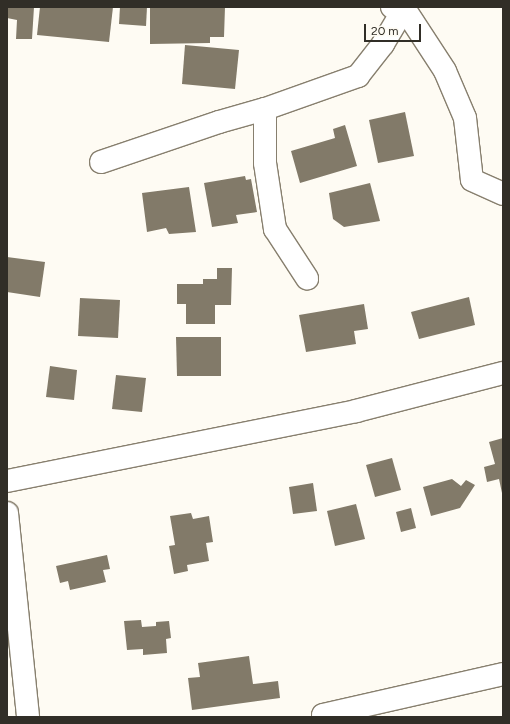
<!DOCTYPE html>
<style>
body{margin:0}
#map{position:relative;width:510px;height:724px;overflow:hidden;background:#fefbf3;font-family:Figtree,sans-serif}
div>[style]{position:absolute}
.building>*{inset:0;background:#827a69}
.roads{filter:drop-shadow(1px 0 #877f6e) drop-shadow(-1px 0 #877f6e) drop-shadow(0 1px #877f6e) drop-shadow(0 -1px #877f6e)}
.minor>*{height:22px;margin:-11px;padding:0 11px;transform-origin:11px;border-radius:11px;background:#fff}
span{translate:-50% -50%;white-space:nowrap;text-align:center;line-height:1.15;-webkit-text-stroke:3.5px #fefbf3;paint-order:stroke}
.frame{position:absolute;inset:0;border:8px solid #312e27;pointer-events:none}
.scale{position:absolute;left:364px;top:24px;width:57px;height:18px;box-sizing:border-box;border:2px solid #312e27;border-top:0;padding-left:5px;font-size:12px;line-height:14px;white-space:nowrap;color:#312e27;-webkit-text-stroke:3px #fefbf3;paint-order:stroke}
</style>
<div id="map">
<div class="building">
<div style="clip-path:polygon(7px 7px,34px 7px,32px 39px,16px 39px,17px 20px,7px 18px)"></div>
<div style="clip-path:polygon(40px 7px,113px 7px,109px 42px,37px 35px)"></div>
<div style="clip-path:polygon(120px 7px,147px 7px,146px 26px,119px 24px)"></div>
<div style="clip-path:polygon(150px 7px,225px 7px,224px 37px,210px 37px,210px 43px,150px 44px)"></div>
<div style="clip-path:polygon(185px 45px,239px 50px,235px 89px,182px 84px)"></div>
<div style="clip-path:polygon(405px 112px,414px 156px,378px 163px,369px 120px)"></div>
<div style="clip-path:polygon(345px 125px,357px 166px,300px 183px,291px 151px,335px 138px,333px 129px)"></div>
<div style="clip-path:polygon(245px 176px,246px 180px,251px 179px,257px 212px,236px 215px,238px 223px,212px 227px,204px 183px)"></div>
<div style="clip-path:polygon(370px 183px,380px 221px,344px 227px,333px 219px,329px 193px)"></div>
<div style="clip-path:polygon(189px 187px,196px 232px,169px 234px,166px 228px,147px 232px,142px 193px)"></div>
<div style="clip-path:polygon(7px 257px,45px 262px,40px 297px,7px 292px)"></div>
<div style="clip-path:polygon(217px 268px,232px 268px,231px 305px,215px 305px,215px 324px,186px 324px,186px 304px,177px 304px,177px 284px,203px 284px,203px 279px,217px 279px)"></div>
<div style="clip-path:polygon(469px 297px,475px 325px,419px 339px,411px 312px)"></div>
<div style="clip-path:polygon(80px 298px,120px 300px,118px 338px,78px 336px)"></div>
<div style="clip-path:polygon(364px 304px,368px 329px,354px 331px,356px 344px,306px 352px,299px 315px)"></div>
<div style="clip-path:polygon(176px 337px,221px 337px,221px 376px,177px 376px)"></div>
<div style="clip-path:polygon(50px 366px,77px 370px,74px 400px,46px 397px)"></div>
<div style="clip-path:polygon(116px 375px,146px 378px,142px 412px,112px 409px)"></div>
<div style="clip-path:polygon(503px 438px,503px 493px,502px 493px,499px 479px,487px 482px,484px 467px,495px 464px,489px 442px)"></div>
<div style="clip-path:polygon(392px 458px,401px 490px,375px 497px,366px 465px)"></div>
<div style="clip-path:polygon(452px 479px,461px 486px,466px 480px,475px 485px,460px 508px,431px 516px,423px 487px)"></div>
<div style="clip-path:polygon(313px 483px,317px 511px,293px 514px,289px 487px)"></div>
<div style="clip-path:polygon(356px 504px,365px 539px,335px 546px,327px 511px)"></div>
<div style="clip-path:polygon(411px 508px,416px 528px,401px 532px,396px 512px)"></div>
<div style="clip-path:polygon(191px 513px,193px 519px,209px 516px,213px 542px,206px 543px,209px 561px,187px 565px,188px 571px,174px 574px,169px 546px,175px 545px,170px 516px)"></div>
<div style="clip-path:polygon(107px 555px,110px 569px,103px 570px,106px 582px,70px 590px,68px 581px,60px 583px,56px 566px)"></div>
<div style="clip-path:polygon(141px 620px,142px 627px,156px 626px,156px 622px,169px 621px,171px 638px,166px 639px,167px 653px,143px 655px,143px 649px,127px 650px,124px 621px)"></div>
<div style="clip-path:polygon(249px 656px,253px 684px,278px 681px,280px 698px,192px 710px,188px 678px,200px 677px,198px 663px)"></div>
</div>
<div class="roads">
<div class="minor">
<div style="left:392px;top:7px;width:12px;rotate:5deg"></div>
<div style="left:404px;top:8px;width:75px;rotate:56.9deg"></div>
<div style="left:445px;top:71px;width:51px;rotate:66.9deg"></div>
<div style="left:465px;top:118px;width:62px;rotate:83.6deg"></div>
<div style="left:472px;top:180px;width:34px;rotate:24deg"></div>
<div style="left:265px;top:109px;width:54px;rotate:90deg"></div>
<div style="left:265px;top:163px;width:67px;rotate:81.4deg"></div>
<div style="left:275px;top:229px;width:59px;rotate:56.9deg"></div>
<div style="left:101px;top:162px;width:125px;rotate:-18.7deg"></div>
<div style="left:219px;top:122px;width:48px;rotate:-15.8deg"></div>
<div style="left:265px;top:109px;width:99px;rotate:-19.5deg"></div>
<div style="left:358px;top:76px;width:41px;rotate:-52deg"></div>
<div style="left:383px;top:44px;width:43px;rotate:-59.3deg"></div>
<div style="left:7px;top:481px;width:356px;rotate:-11.3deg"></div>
<div style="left:356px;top:411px;width:152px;rotate:-14.5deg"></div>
<div style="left:7px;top:513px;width:205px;rotate:84.1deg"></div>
<div style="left:324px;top:717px;width:2px;rotate:-117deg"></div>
<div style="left:323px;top:715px;width:185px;rotate:-12.8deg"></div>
</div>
</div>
<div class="frame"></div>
<div class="scale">20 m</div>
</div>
